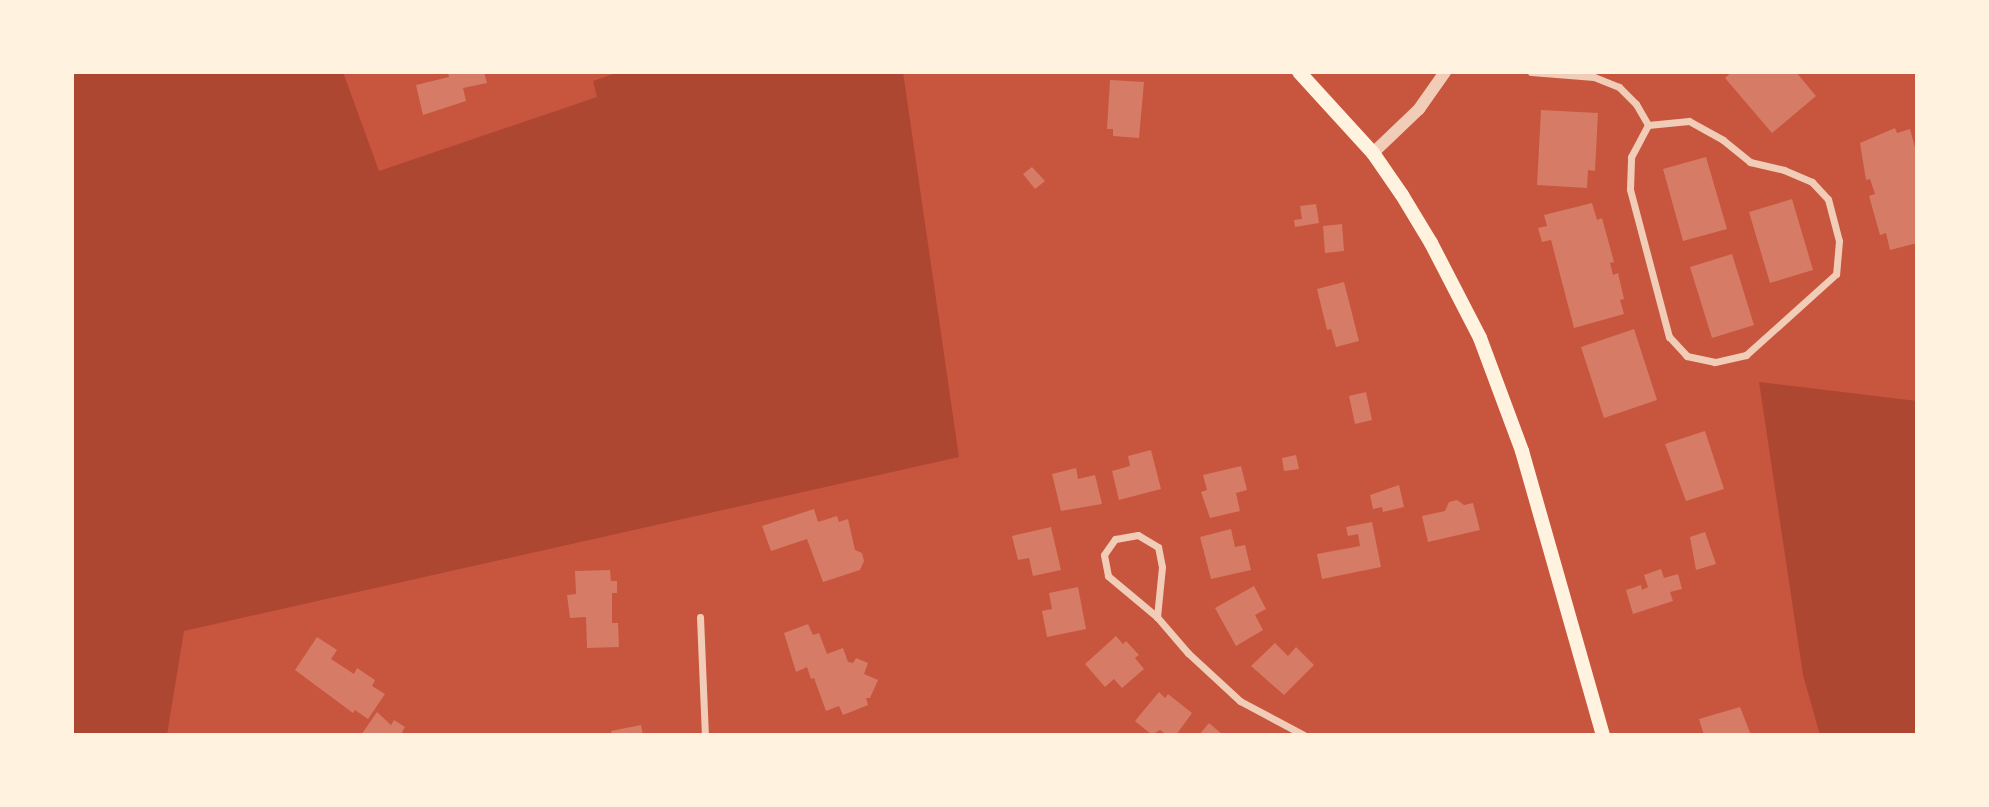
<!DOCTYPE html>
<style>
body{margin:0}
#map{position:relative;width:1989px;height:807px;overflow:hidden;background:#c8553d;font-family:"Public Sans",sans-serif}
div>[style]{position:absolute}
.green>*{inset:0;background:#ae4732}
.building>*{inset:0;background:#d67c66}
.minor>*{height:7px;margin:-3.5px;padding:0 3.5px;transform-origin:3.5px;border-radius:3.5px;background:#f1ccb7}
.tertiary>*{height:12px;margin:-6px;padding:0 6px;transform-origin:6px;border-radius:6px;background:#f1ccb7}
.secondary>*{height:14px;margin:-7px;padding:0 7px;transform-origin:7px;border-radius:7px;background:#fff3e0}
span{translate:-50% -50%;white-space:nowrap;text-align:center;line-height:1.15;-webkit-text-stroke:7px #fff3e0;paint-order:stroke}
.frame{position:absolute;inset:0;border:74px solid #fff3e0;pointer-events:none}
</style>
<div id="map">
<div class="green">
<div style="clip-path:polygon(72px 72px,343px 72px,379px 171px,597px 97px,593px 81px,619px 72px,903px 72px,959px 457px,184px 631px,167px 735px,72px 735px)"></div>
<div style="clip-path:polygon(1759px 382px,1917px 401px,1917px 735px,1820px 735px,1803px 675px)"></div>
</div>
<div class="building">
<div style="clip-path:polygon(448px 72px,484px 72px,487px 83px,463px 88px,466px 101px,423px 115px,416px 85px,449px 77px)"></div>
<div style="clip-path:polygon(1732px 72px,1796px 72px,1816px 96px,1772px 133px,1725px 78px)"></div>
<div style="clip-path:polygon(1110px 80px,1144px 82px,1139px 138px,1113px 136px,1113px 129px,1107px 129px)"></div>
<div style="clip-path:polygon(1541px 110px,1598px 113px,1595px 171px,1588px 170px,1587px 188px,1537px 185px)"></div>
<div style="clip-path:polygon(1895px 128px,1897px 133px,1910px 129px,1917px 155px,1917px 243px,1890px 250px,1886px 233px,1880px 235px,1869px 196px,1875px 194px,1870px 179px,1866px 180px,1860px 143px)"></div>
<div style="clip-path:polygon(1706px 157px,1727px 229px,1683px 241px,1663px 169px)"></div>
<div style="clip-path:polygon(1032px 167px,1045px 181px,1035px 189px,1023px 174px)"></div>
<div style="clip-path:polygon(1792px 199px,1813px 270px,1770px 283px,1749px 212px)"></div>
<div style="clip-path:polygon(1592px 203px,1597px 220px,1602px 218px,1614px 262px,1610px 263px,1613px 275px,1618px 273px,1624px 299px,1620px 300px,1624px 314px,1574px 328px,1551px 240px,1542px 242px,1538px 228px,1547px 226px,1544px 215px)"></div>
<div style="clip-path:polygon(1316px 204px,1319px 223px,1295px 227px,1294px 220px,1302px 219px,1300px 206px)"></div>
<div style="clip-path:polygon(1342px 224px,1344px 251px,1325px 253px,1323px 226px)"></div>
<div style="clip-path:polygon(1732px 254px,1754px 325px,1712px 338px,1690px 267px)"></div>
<div style="clip-path:polygon(1344px 282px,1359px 341px,1336px 347px,1331px 329px,1327px 330px,1317px 289px)"></div>
<div style="clip-path:polygon(1634px 329px,1657px 400px,1604px 418px,1581px 347px)"></div>
<div style="clip-path:polygon(1366px 392px,1372px 420px,1355px 424px,1349px 396px)"></div>
<div style="clip-path:polygon(1705px 431px,1724px 489px,1686px 501px,1665px 444px)"></div>
<div style="clip-path:polygon(1151px 450px,1161px 489px,1119px 500px,1112px 471px,1130px 466px,1128px 456px)"></div>
<div style="clip-path:polygon(1296px 455px,1299px 469px,1284px 471px,1282px 458px)"></div>
<div style="clip-path:polygon(1241px 466px,1247px 490px,1236px 493px,1240px 511px,1210px 518px,1201px 492px,1207px 490px,1203px 475px)"></div>
<div style="clip-path:polygon(1076px 468px,1078px 479px,1095px 475px,1102px 504px,1061px 511px,1052px 474px)"></div>
<div style="clip-path:polygon(1399px 485px,1404px 507px,1383px 512px,1382px 507px,1373px 509px,1370px 495px)"></div>
<div style="clip-path:polygon(1457px 500px,1464px 505px,1473px 503px,1480px 530px,1428px 542px,1422px 516px,1445px 511px,1449px 502px)"></div>
<div style="clip-path:polygon(814px 509px,818px 522px,837px 516px,839px 522px,848px 519px,855px 550px,862px 553px,864px 561px,860px 570px,823px 582px,807px 539px,771px 551px,762px 526px)"></div>
<div style="clip-path:polygon(1372px 522px,1381px 567px,1322px 579px,1317px 554px,1360px 546px,1358px 534px,1348px 536px,1346px 527px)"></div>
<div style="clip-path:polygon(1051px 527px,1061px 570px,1033px 576px,1029px 558px,1018px 560px,1012px 536px)"></div>
<div style="clip-path:polygon(1231px 529px,1235px 547px,1245px 545px,1251px 570px,1211px 579px,1200px 537px)"></div>
<div style="clip-path:polygon(1705px 532px,1716px 564px,1696px 570px,1690px 537px)"></div>
<div style="clip-path:polygon(1661px 569px,1664px 578px,1678px 574px,1682px 589px,1670px 592px,1673px 601px,1633px 614px,1626px 590px,1641px 585px,1642px 590px,1648px 587px,1644px 575px)"></div>
<div style="clip-path:polygon(610px 570px,611px 581px,617px 581px,617px 593px,612px 593px,612px 623px,618px 623px,619px 647px,587px 648px,586px 617px,570px 618px,567px 595px,576px 594px,575px 571px)"></div>
<div style="clip-path:polygon(1254px 586px,1266px 609px,1255px 615px,1263px 630px,1236px 646px,1215px 608px)"></div>
<div style="clip-path:polygon(1078px 587px,1086px 629px,1047px 637px,1042px 611px,1052px 609px,1049px 593px)"></div>
<div style="clip-path:polygon(808px 624px,813px 635px,819px 633px,827px 654px,843px 648px,848px 662px,853px 663px,856px 658px,868px 663px,864px 674px,878px 680px,870px 698px,866px 698px,868px 705px,843px 715px,839px 706px,826px 711px,814px 678px,811px 679px,807px 667px,796px 672px,784px 633px)"></div>
<div style="clip-path:polygon(1116px 636px,1123px 644px,1126px 641px,1139px 655px,1135px 658px,1144px 669px,1122px 688px,1114px 679px,1105px 687px,1085px 664px)"></div>
<div style="clip-path:polygon(317px 637px,337px 650px,331px 659px,354px 674px,357px 668px,375px 680px,372px 686px,385px 694px,368px 719px,355px 710px,353px 713px,295px 670px)"></div>
<div style="clip-path:polygon(1275px 643px,1288px 656px,1296px 647px,1314px 665px,1284px 695px,1251px 666px)"></div>
<div style="clip-path:polygon(1159px 692px,1165px 698px,1168px 694px,1192px 713px,1176px 735px,1167px 735px,1160px 730px,1152px 735px,1135px 721px)"></div>
<div style="clip-path:polygon(1740px 707px,1751px 735px,1704px 735px,1699px 719px)"></div>
<div style="clip-path:polygon(377px 712px,391px 725px,394px 720px,405px 727px,402px 732px,407px 735px,361px 735px)"></div>
<div style="clip-path:polygon(1209px 723px,1223px 735px,1199px 735px)"></div>
<div style="clip-path:polygon(641px 725px,643px 735px,612px 735px,611px 731px)"></div>
</div>
<div class="minor">
<div style="left:1531px;top:72px;width:63px;rotate:4.5deg"></div>
<div style="left:1594px;top:77px;width:27px;rotate:22deg"></div>
<div style="left:1619px;top:87px;width:24px;rotate:45deg"></div>
<div style="left:1636px;top:104px;width:24px;rotate:60deg"></div>
<div style="left:1689px;top:121px;width:39px;rotate:29deg"></div>
<div style="left:1723px;top:140px;width:35px;rotate:39deg"></div>
<div style="left:1750px;top:162px;width:35px;rotate:13deg"></div>
<div style="left:1784px;top:170px;width:30px;rotate:23deg"></div>
<div style="left:1812px;top:182px;width:23px;rotate:47deg"></div>
<div style="left:1828px;top:199px;width:43px;rotate:75.3deg"></div>
<div style="left:1839px;top:241px;width:33px;rotate:95deg"></div>
<div style="left:1836px;top:274px;width:121px;rotate:138deg"></div>
<div style="left:1746px;top:355px;width:32px;rotate:167deg"></div>
<div style="left:1715px;top:362px;width:29px;rotate:-168deg"></div>
<div style="left:1687px;top:356px;width:26px;rotate:-133deg"></div>
<div style="left:1669px;top:337px;width:153px;rotate:-104.8deg"></div>
<div style="left:1630px;top:189px;width:32px;rotate:-88deg"></div>
<div style="left:1631px;top:157px;width:36px;rotate:-62deg"></div>
<div style="left:1648px;top:125px;width:41px;rotate:-5.6deg"></div>
<div style="left:700px;top:617px;width:118px;rotate:87.6deg"></div>
<div style="left:1157px;top:617px;width:50px;rotate:-84.3deg"></div>
<div style="left:1162px;top:567px;width:20px;rotate:-101deg"></div>
<div style="left:1158px;top:547px;width:23px;rotate:-149deg"></div>
<div style="left:1138px;top:535px;width:23px;rotate:170deg"></div>
<div style="left:1115px;top:539px;width:19px;rotate:125deg"></div>
<div style="left:1104px;top:555px;width:21px;rotate:79deg"></div>
<div style="left:1108px;top:576px;width:64px;rotate:39.9deg"></div>
<div style="left:1157px;top:617px;width:48px;rotate:49.3deg"></div>
<div style="left:1188px;top:653px;width:71px;rotate:42.7deg"></div>
<div style="left:1240px;top:701px;width:72px;rotate:28deg"></div>
</div>
<div class="tertiary">
<div style="left:1373px;top:153px;width:64px;rotate:-43.7deg"></div>
<div style="left:1419px;top:109px;width:45px;rotate:-54.9deg"></div>
</div>
<div class="secondary">
<div style="left:1299px;top:72px;width:110px;rotate:47.6deg"></div>
<div style="left:1373px;top:153px;width:51px;rotate:55.4deg"></div>
<div style="left:1402px;top:195px;width:56px;rotate:58.9deg"></div>
<div style="left:1431px;top:243px;width:107px;rotate:62.7deg"></div>
<div style="left:1480px;top:338px;width:121px;rotate:69.6deg"></div>
<div style="left:1522px;top:451px;width:295px;rotate:74.1deg"></div>
</div>
<div class="frame"></div>
</div>
